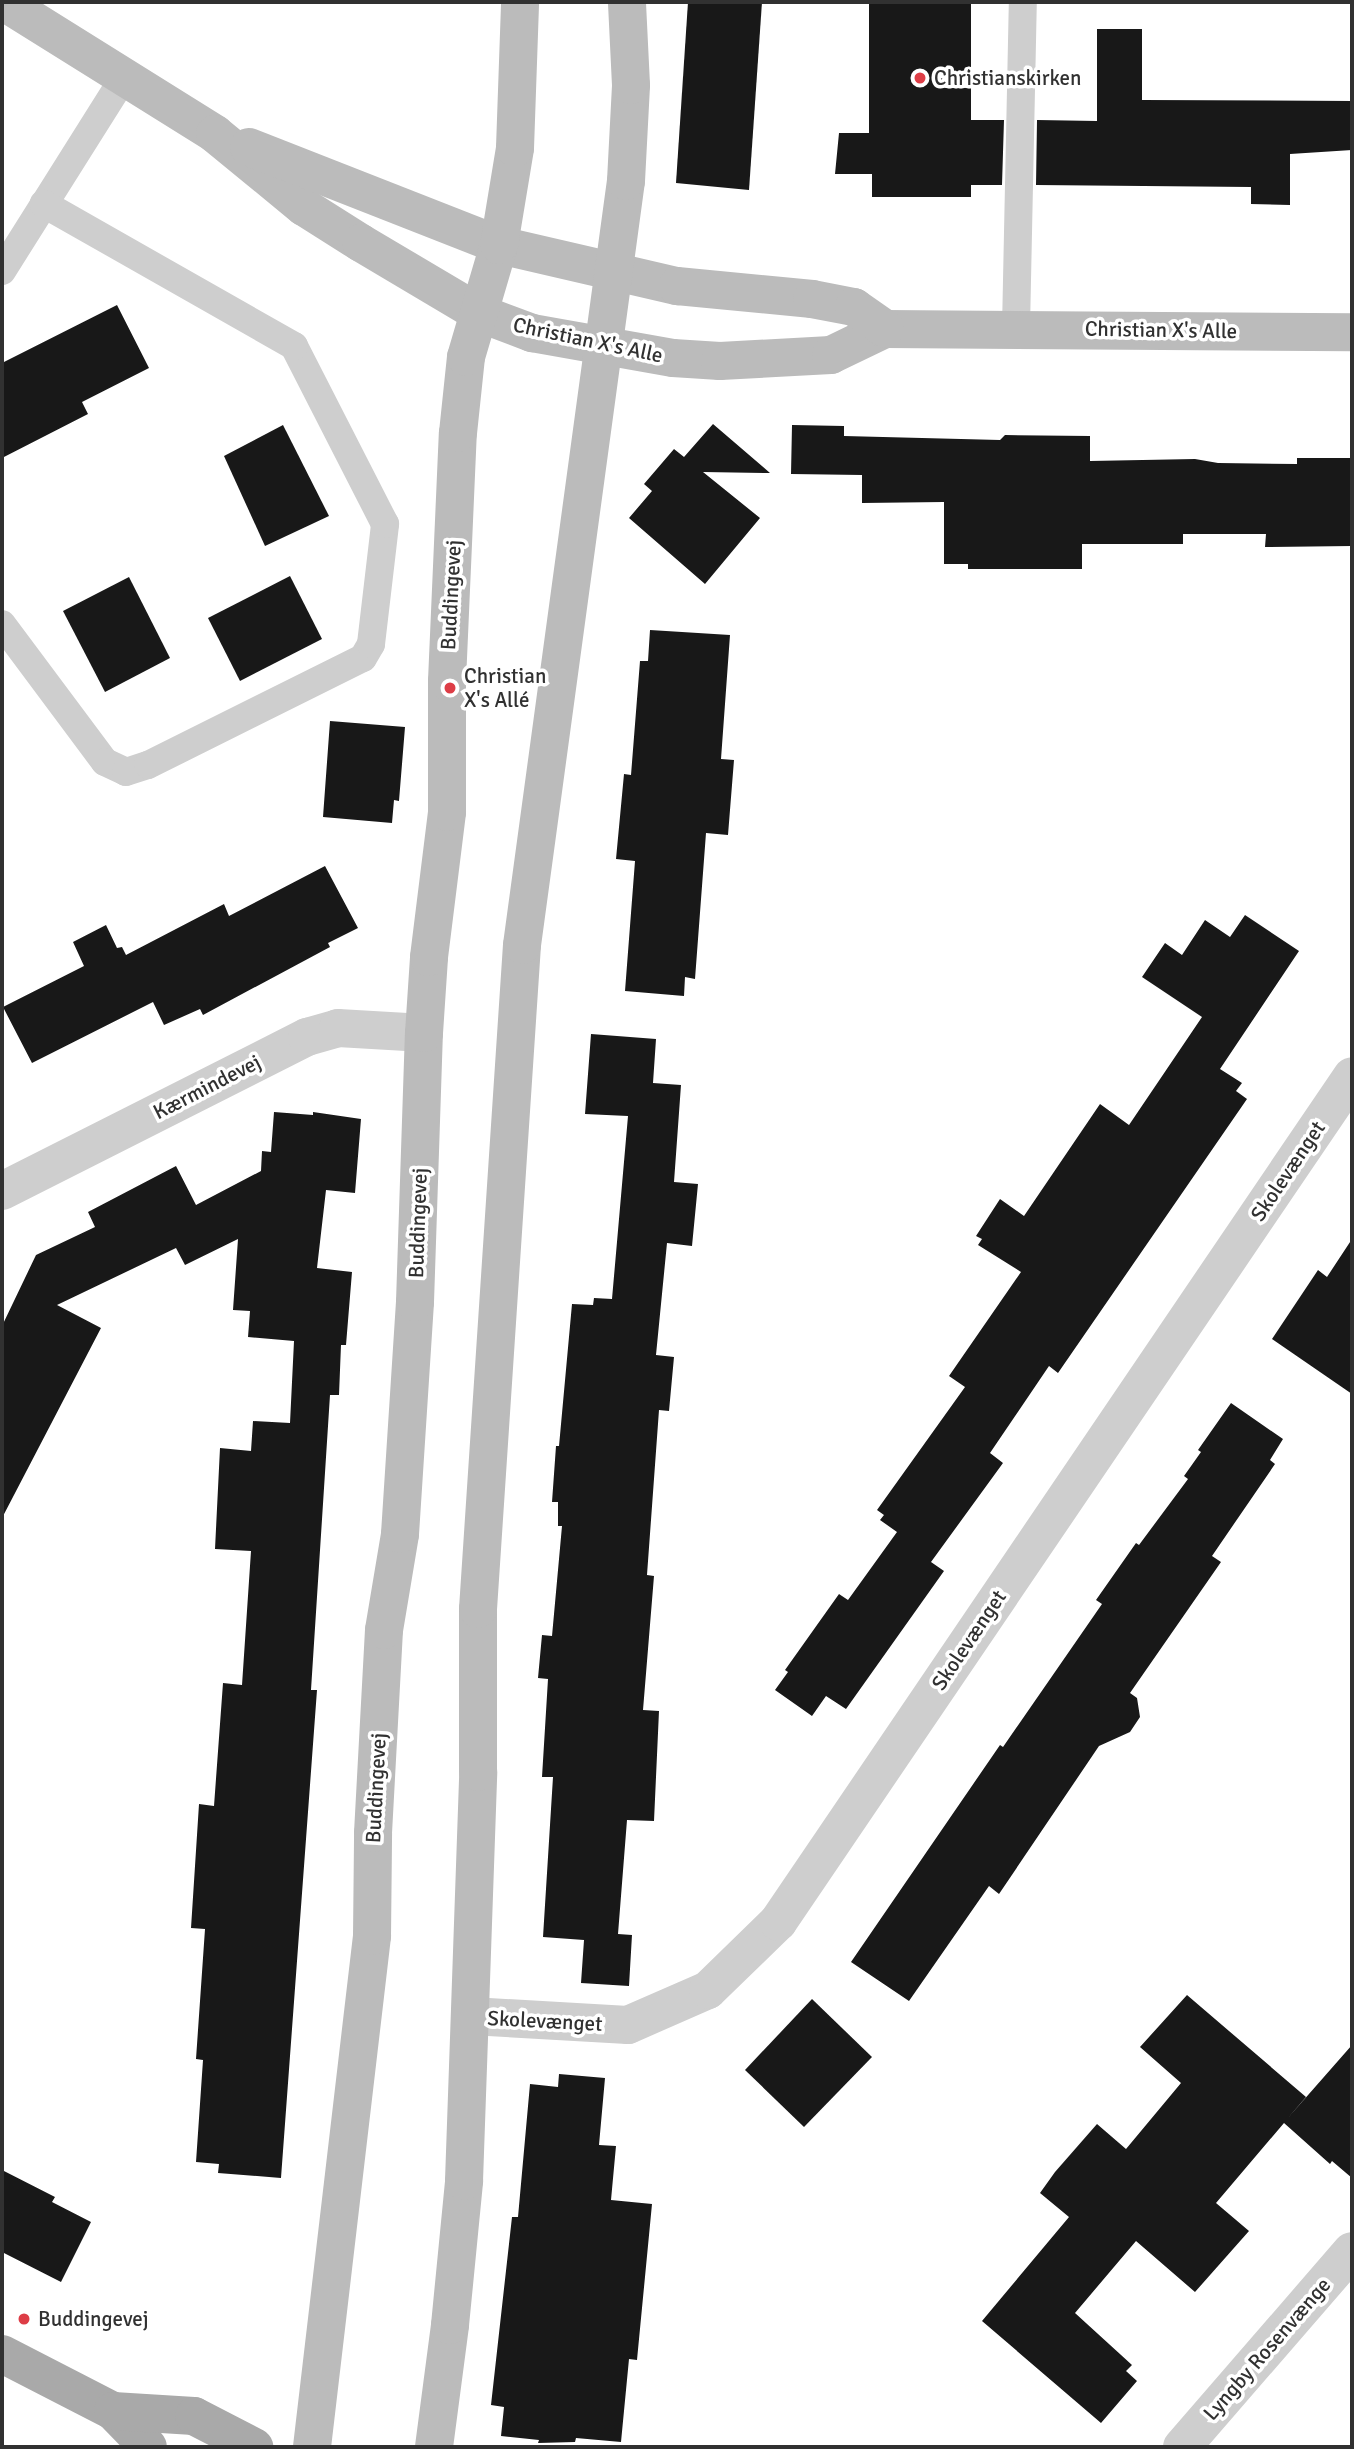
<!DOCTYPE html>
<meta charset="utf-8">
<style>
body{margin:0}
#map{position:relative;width:1354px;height:2449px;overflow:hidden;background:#fff;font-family:Signika,sans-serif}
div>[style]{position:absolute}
.building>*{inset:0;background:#181818}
.lane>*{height:28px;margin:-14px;padding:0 14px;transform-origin:14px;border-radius:14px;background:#cecece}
.street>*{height:38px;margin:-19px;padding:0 19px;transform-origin:19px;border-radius:19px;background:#cecece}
.secondary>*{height:38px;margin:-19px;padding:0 19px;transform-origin:19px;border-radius:19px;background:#bbb}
.primary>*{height:38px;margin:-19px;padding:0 19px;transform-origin:19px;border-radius:19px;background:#a9a9a9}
.dots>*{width:19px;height:19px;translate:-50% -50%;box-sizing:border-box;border:4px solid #fff;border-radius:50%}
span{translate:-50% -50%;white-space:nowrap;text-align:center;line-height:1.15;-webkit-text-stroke:7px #fff;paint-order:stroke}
.poi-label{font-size:21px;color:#313131}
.left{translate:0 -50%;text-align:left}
.street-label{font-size:21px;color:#313131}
.frame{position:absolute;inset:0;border:4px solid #313131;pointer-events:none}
</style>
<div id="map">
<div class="building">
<div style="clip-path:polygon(688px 2px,762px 2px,749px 190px,676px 183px)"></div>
<div style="clip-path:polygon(869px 2px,971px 2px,971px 120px,1004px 120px,1002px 185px,971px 185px,971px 197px,872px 197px,872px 174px,835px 174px,839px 133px,869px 133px)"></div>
<div style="clip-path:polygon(1097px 29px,1142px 29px,1142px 100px,1352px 101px,1352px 150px,1290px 154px,1290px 205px,1251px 204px,1251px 187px,1036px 185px,1037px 120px,1097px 121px)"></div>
<div style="clip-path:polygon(117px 305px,149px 368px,82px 402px,88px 414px,2px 458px,2px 363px)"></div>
<div style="clip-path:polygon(713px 424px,770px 473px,703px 472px,760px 518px,705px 584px,629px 518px,652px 491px,644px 484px,674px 449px,684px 457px)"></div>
<div style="clip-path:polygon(283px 425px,329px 516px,265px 546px,224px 456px)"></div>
<div style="clip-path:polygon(792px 425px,844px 426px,844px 436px,1000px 440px,1005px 435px,1090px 436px,1090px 461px,1195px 459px,1218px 463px,1297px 464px,1297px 458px,1352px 458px,1352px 546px,1265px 547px,1266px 534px,1183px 534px,1183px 544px,1082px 544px,1082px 569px,968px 569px,968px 564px,944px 564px,944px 502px,862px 503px,862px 475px,791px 474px)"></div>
<div style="clip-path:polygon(290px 576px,322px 639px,240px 681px,208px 618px)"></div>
<div style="clip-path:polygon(129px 577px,170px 658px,105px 692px,63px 611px)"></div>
<div style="clip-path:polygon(650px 630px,730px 635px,721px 759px,734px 760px,728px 835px,706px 833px,695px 979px,685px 977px,684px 996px,625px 991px,635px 861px,616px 859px,624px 774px,631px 775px,640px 661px,648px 661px)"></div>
<div style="clip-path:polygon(330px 721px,405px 727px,399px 801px,394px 800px,392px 823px,323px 817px)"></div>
<div style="clip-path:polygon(325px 866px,358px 928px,328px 943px,330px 947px,203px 1015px,200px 1009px,164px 1025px,153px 1002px,32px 1063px,3px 1007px,84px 966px,73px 942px,106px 925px,117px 948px,122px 947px,126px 955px,224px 904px,229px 916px)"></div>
<div style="clip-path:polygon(1245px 915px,1299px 951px,1220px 1069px,1242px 1083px,1236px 1091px,1247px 1099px,1058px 1373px,1049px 1366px,990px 1453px,1003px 1463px,931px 1562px,944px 1571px,846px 1709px,826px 1696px,812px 1716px,775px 1690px,788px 1672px,785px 1670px,839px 1594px,848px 1600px,897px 1532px,880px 1520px,884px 1515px,877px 1510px,965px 1387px,949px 1376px,1021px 1272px,978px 1245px,982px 1239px,976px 1236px,1000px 1199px,1024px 1216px,1100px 1104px,1129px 1125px,1202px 1017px,1142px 977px,1165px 943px,1182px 955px,1205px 920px,1230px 937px)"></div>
<div style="clip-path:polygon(591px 1034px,656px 1039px,653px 1083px,681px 1085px,674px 1182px,698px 1184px,692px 1246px,667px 1243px,656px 1355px,674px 1357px,669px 1411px,659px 1410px,647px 1575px,654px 1576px,643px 1710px,659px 1711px,654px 1821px,627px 1820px,618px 1934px,632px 1935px,629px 1986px,581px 1983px,584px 1940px,543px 1937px,553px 1777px,542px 1777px,548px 1679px,538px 1678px,542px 1635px,552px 1636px,562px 1526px,558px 1526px,558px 1502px,552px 1502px,556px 1446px,559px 1446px,572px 1304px,593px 1305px,594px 1298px,612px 1299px,628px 1116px,585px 1114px)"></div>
<div style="clip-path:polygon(274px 1112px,313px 1115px,313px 1112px,361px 1119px,355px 1193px,326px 1190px,317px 1268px,352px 1272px,346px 1345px,341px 1345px,339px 1395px,330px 1395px,311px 1690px,317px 1690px,281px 2178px,218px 2173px,219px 2164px,196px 2162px,203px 2060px,196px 2059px,205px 1929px,191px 1928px,199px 1804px,214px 1806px,223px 1683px,242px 1685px,251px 1551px,215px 1549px,220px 1448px,251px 1451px,253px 1421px,290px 1423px,294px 1341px,248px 1337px,250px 1311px,233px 1310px,238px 1239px,185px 1265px,176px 1248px,57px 1305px,101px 1328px,2px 1518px,2px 1326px,36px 1255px,95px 1227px,88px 1212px,176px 1166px,196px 1205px,261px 1171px,262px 1151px,271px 1152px)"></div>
<div style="clip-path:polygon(1352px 1239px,1352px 1394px,1272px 1339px,1318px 1270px,1327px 1277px)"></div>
<div style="clip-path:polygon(1231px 1403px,1283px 1439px,1270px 1460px,1275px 1464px,1212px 1556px,1221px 1562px,1130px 1693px,1137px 1698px,1140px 1717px,1130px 1732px,1099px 1746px,999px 1894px,989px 1886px,909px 2001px,851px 1962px,1000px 1745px,1003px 1747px,1102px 1604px,1096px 1600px,1136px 1543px,1139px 1545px,1188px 1479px,1184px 1476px,1201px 1452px,1198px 1450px)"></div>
<div style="clip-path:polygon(1187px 1995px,1306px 2097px,1287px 2119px,1352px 2045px,1352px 2178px,1332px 2161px,1330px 2164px,1284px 2123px,1216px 2203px,1249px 2231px,1195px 2292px,1136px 2241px,1075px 2313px,1132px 2365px,1126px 2371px,1137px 2381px,1101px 2423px,982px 2321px,1069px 2217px,1040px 2193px,1055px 2172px,1097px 2124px,1126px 2149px,1181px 2083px,1140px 2047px)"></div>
<div style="clip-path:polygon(812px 1999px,872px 2057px,804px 2127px,745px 2070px)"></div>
<div style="clip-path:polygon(559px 2074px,605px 2078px,599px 2145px,616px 2146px,611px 2200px,652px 2204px,637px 2360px,629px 2359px,621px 2442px,576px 2438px,575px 2442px,538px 2443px,539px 2440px,501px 2436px,504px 2407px,491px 2405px,512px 2217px,518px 2217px,530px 2084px,558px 2087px)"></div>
<div style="clip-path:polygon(2px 2170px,55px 2197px,52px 2202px,91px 2222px,61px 2282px,2px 2252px)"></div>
</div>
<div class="lane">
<div style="left:2px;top:271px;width:229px;rotate:-57.8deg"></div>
<div style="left:1016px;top:328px;width:326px;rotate:-88.8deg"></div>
<div style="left:2px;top:624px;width:172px;rotate:53.3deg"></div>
<div style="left:105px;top:762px;width:23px;rotate:25deg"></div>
<div style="left:126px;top:772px;width:23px;rotate:-18deg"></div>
<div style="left:148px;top:765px;width:240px;rotate:-26.5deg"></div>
<div style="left:363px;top:658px;width:16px;rotate:-60deg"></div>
<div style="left:371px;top:644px;width:121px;rotate:-83.3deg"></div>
<div style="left:385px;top:524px;width:200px;rotate:-117.1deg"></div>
<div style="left:294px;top:346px;width:288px;rotate:-150.4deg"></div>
</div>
<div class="street">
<div style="left:2px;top:1191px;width:342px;rotate:-26.8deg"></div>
<div style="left:307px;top:1037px;width:32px;rotate:-16deg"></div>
<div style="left:338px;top:1028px;width:86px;rotate:3.3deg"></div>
<div style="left:471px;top:2016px;width:157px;rotate:3.3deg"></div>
<div style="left:628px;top:2025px;width:87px;rotate:-23.6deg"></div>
<div style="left:708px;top:1990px;width:98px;rotate:-44.2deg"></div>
<div style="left:778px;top:1922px;width:1022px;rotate:-55.84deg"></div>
<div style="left:1182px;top:2447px;width:259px;rotate:-49.1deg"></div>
</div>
<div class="secondary">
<div style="left:4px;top:2px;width:249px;rotate:32deg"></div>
<div style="left:215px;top:134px;width:115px;rotate:39.4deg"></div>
<div style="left:304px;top:207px;width:67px;rotate:32.3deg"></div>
<div style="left:361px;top:243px;width:137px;rotate:30.7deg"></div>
<div style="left:479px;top:313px;width:57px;rotate:20.7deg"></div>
<div style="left:532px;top:333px;width:143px;rotate:10.1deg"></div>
<div style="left:673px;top:358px;width:47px;rotate:3.7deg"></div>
<div style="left:720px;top:361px;width:111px;rotate:-3.1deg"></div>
<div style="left:831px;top:355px;width:60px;rotate:-25.7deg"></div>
<div style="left:885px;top:329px;width:467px;rotate:0.4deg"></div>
<div style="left:249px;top:147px;width:269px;rotate:21.4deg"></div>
<div style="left:499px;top:245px;width:183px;rotate:13deg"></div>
<div style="left:677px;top:286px;width:136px;rotate:5.5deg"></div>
<div style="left:812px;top:299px;width:43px;rotate:10.8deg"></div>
<div style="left:854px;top:307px;width:38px;rotate:35deg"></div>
<div style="left:312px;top:2447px;width:515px;rotate:-83.3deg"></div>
<div style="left:372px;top:1936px;width:103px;rotate:-89.4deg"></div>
<div style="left:373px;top:1833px;width:203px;rotate:-86.9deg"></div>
<div style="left:384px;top:1630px;width:97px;rotate:-80.5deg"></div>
<div style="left:400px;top:1534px;width:232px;rotate:-86.3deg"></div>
<div style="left:415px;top:1302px;width:269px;rotate:-88.1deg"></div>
<div style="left:424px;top:1033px;width:76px;rotate:-86.2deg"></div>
<div style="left:429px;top:957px;width:146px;rotate:-82.9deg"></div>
<div style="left:447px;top:812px;width:131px;rotate:-90deg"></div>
<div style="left:447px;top:681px;width:248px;rotate:-87.5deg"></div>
<div style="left:458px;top:433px;width:76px;rotate:-84deg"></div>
<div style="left:466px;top:357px;width:117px;rotate:-73.6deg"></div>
<div style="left:499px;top:245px;width:98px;rotate:-80.6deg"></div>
<div style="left:515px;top:148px;width:146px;rotate:-88deg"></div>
<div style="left:434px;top:2447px;width:123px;rotate:-82.5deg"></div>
<div style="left:450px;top:2325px;width:145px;rotate:-84.4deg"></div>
<div style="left:464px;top:2181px;width:409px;rotate:-88deg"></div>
<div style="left:478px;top:1772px;width:163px;rotate:-90deg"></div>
<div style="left:478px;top:1609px;width:665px;rotate:-86.21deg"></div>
<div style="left:522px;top:945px;width:771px;rotate:-82.25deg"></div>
<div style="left:626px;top:181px;width:96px;rotate:-87deg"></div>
<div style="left:631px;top:85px;width:83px;rotate:-92.8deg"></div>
</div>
<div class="primary">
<div style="left:2px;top:2354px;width:125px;rotate:27.2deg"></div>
<div style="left:113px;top:2411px;width:50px;rotate:45.8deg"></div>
<div style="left:113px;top:2411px;width:81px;rotate:3.5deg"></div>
<div style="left:194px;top:2416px;width:68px;rotate:27.3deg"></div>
</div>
<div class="dots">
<div style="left:920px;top:78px;background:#dd3d46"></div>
<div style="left:450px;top:688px;background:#dd3d46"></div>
<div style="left:24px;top:2319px;background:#dd3d46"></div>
</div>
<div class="poi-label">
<span class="left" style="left:934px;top:78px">Christianskirken</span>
<span class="left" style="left:464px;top:688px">Christian<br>X's Allé</span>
<span class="left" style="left:38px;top:2319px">Buddingevej</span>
</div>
<div class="street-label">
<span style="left:1161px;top:330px;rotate:1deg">Christian X's Alle</span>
<span style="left:588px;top:340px;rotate:12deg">Christian X's Alle</span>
<span style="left:451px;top:595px;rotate:-87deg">Buddingevej</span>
<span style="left:207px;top:1087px;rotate:-27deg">Kærmindevej</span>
<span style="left:1288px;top:1171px;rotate:-56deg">Skolevænget</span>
<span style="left:418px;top:1223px;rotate:-88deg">Buddingevej</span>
<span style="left:969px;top:1640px;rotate:-56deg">Skolevænget</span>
<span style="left:376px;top:1788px;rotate:-87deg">Buddingevej</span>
<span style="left:545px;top:2021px;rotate:3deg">Skolevænget</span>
<span style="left:1267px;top:2349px;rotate:-49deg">Lyngby Rosenvænge</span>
</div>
<div class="frame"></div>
</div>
